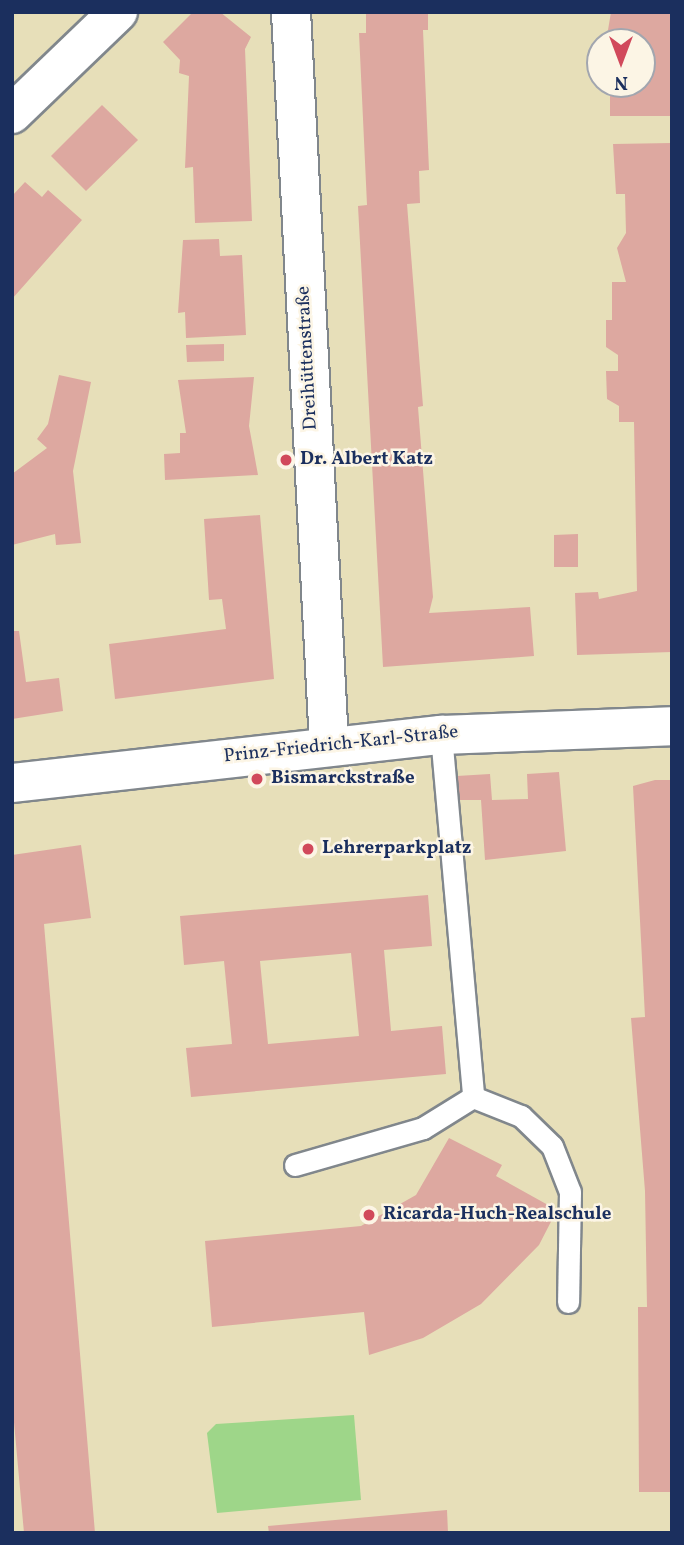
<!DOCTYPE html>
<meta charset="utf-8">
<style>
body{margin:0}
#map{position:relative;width:684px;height:1545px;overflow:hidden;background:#e7dfb9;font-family:Vollkorn,serif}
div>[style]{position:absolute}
.green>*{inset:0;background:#9ed689}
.building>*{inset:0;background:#dda8a0}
.roads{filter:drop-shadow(2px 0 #81878c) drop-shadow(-2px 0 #81878c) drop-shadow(0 2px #81878c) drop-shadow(0 -2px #81878c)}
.service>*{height:21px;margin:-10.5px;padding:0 10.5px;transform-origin:10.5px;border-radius:10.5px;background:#fff}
.minor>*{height:38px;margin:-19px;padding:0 19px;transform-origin:19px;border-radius:19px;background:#fff}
.dots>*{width:19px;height:19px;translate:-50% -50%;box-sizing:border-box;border:4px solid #fcf5e5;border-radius:50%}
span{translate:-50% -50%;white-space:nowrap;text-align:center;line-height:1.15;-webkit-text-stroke:5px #fcf5e5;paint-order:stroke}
.street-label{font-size:19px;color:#1b2f5e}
.poi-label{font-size:19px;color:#1b2f5e;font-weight:700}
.left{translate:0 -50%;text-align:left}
.frame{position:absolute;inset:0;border:14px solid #1b2f5e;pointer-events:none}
.north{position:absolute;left:586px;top:28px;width:70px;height:70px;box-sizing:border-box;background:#fcf5e5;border:2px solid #a2a6af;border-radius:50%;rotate:180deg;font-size:19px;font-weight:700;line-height:28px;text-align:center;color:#1b2f5e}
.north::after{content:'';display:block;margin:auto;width:24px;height:32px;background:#d1495b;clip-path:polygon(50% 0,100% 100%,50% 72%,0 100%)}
</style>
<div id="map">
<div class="green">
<div style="clip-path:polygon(354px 1415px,361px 1500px,217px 1513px,207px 1433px,216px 1424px)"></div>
</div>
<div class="building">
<div style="clip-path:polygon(193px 12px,220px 12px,251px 37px,245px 49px,252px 221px,195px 223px,193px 167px,185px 168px,189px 76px,179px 73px,180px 60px,163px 42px)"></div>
<div style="clip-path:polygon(366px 12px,428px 12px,428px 30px,423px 30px,429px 170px,419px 171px,420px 203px,407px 204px,423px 406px,418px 407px,433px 597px,429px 613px,530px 607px,534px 656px,383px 667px,358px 206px,367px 205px,359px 33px,366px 33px)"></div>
<div style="clip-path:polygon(611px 12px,672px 12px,672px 116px,610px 116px,610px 94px,603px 84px,642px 84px,642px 42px,606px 42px)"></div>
<div style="clip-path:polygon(102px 105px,138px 140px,86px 191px,51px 156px)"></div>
<div style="clip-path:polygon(672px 143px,672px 652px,577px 655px,575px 593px,598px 592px,599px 599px,637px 591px,634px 422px,619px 422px,619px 406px,607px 399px,606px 371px,618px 371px,618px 355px,606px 347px,606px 320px,612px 320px,612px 282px,626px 282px,617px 248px,626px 233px,625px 194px,616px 194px,613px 144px)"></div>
<div style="clip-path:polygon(25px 182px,42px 197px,48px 190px,82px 220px,12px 299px,12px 196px)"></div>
<div style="clip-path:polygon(219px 239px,220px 256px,242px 255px,246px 335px,186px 338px,185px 312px,178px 313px,183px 240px)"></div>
<div style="clip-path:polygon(224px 344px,224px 361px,187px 362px,186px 345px)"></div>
<div style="clip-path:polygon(59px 375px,91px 382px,73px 471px,81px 543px,56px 545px,55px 534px,12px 545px,12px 474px,47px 448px,37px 439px,48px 424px)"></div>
<div style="clip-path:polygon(254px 377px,249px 426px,258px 475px,165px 480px,164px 454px,180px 453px,180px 433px,186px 433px,178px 380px)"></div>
<div style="clip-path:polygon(260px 515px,274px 679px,115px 699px,109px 644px,226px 629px,222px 599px,209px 600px,204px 519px)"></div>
<div style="clip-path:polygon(578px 534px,578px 567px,554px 567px,554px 535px)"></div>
<div style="clip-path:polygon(12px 631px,19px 631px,26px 682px,59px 678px,63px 711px,12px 719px)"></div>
<div style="clip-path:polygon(559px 772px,566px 851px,485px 860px,481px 800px,459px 800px,457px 776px,490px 774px,492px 800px,528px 799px,527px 774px)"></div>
<div style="clip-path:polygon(655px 780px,672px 780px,672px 1492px,639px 1492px,638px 1307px,647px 1307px,645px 1191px,631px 1018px,645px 1017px,633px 786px)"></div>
<div style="clip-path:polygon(81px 845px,91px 918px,44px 924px,95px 1533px,24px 1533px,12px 1400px,12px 855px)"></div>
<div style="clip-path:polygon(evenodd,428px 895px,432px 946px,384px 950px,391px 1031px,442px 1026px,446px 1074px,191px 1097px,186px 1048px,232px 1044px,224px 961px,184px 965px,180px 916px,428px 895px,351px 953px,359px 1036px,268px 1044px,260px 961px,351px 953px)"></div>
<div style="clip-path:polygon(449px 1138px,502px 1165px,496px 1176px,557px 1210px,539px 1245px,481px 1304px,423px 1338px,369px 1355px,364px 1312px,212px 1327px,205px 1241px,361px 1226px,416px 1195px)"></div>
<div style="clip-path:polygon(447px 1510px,448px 1533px,269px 1533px,268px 1526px)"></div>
</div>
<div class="roads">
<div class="service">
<div style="left:441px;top:735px;width:363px;rotate:84.9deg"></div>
<div style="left:473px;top:1097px;width:52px;rotate:21.6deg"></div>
<div style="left:521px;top:1116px;width:43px;rotate:44.1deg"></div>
<div style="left:552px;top:1146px;width:49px;rotate:68.6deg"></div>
<div style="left:570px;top:1192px;width:110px;rotate:91deg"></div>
<div style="left:295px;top:1165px;width:133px;rotate:-16.1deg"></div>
<div style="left:423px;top:1128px;width:59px;rotate:-31.8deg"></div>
</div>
<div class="minor">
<div style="left:291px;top:12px;width:734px;rotate:87.03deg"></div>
<div style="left:12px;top:114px;width:147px;rotate:-43.9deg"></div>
<div style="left:12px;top:783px;width:432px;rotate:-6.4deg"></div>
<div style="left:441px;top:735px;width:231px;rotate:-2.2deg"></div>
</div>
</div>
<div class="dots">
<div style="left:286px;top:460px;background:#d1495b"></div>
<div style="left:257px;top:779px;background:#d1495b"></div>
<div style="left:308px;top:849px;background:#d1495b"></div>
<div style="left:369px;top:1215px;background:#d1495b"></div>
</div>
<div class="street-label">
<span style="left:308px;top:358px;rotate:-93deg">Dreihüttenstraße</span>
<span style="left:341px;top:745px;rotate:-6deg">Prinz-Friedrich-Karl-Straße</span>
</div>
<div class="poi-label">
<span class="left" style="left:300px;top:460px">Dr. Albert Katz</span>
<span class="left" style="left:271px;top:779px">Bismarckstraße</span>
<span class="left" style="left:322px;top:849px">Lehrerparkplatz</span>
<span class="left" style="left:383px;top:1215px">Ricarda-Huch-Realschule</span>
</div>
<div class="frame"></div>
<div class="north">N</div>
</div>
